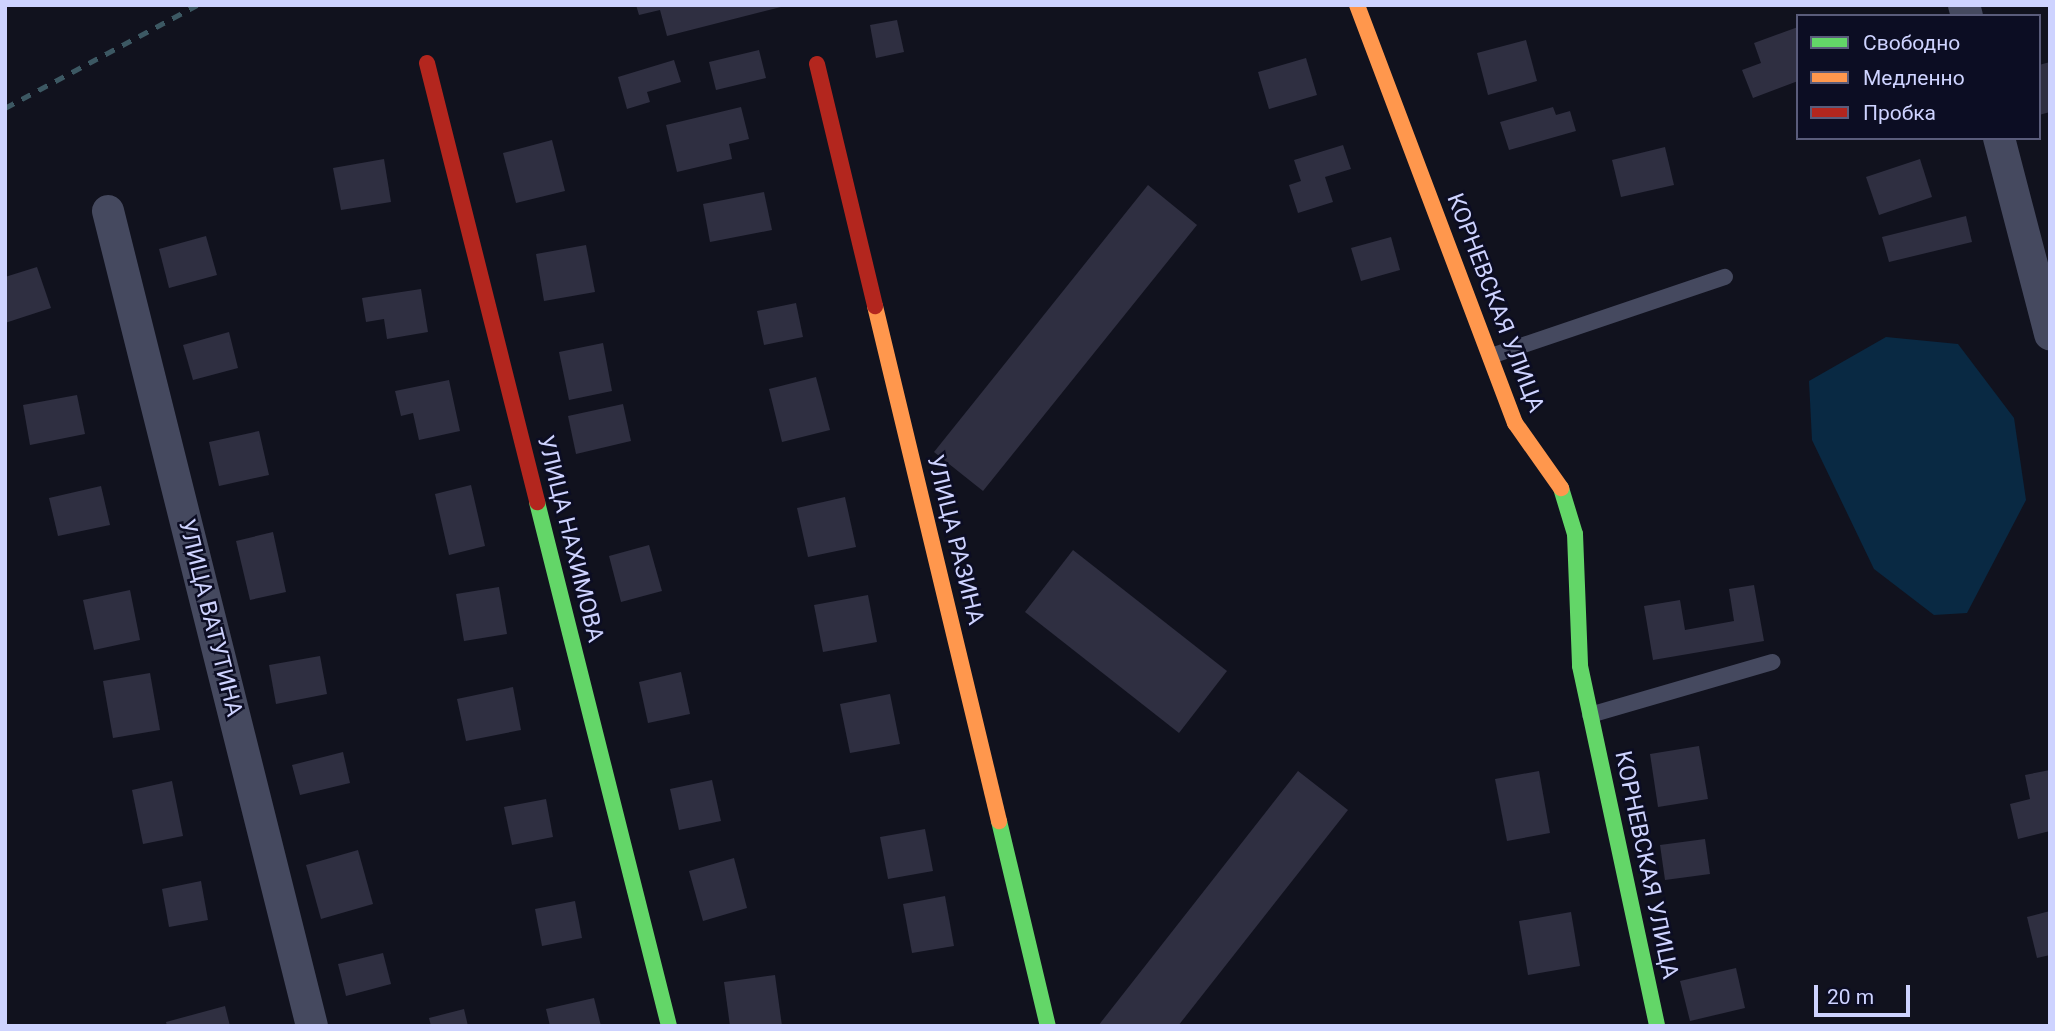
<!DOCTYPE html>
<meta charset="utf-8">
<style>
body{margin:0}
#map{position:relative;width:2055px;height:1031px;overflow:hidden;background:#11121e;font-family:Roboto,sans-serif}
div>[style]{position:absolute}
.water>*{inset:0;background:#092943}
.building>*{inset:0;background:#2f2f41}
.lane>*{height:16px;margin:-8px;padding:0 8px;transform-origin:8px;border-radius:8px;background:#45495f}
.street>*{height:32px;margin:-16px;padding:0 16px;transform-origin:16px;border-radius:16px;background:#45495f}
.fast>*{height:16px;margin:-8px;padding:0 8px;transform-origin:8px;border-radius:8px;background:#63d668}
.slow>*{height:16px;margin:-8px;padding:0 8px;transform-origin:8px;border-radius:8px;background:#ff974d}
.jam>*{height:16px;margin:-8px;padding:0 8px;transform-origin:8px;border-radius:8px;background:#b3261e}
.rail>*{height:5px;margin-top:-2.5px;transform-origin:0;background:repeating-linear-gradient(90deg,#3c5863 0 10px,transparent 0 19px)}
span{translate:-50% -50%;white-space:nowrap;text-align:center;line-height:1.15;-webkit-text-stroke:5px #0c0d23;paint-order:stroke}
.street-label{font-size:23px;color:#ced3ff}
.frame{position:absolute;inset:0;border:7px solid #ced3ff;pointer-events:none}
.legend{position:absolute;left:1796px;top:14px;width:245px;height:126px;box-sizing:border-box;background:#0c0d23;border:2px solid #5a5c7b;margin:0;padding:9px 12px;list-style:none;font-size:21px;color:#ced3ff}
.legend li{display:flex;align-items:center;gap:14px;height:35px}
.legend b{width:35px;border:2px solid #5a5c7b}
.scale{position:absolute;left:1814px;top:985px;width:96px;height:32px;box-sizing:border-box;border:4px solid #ced3ff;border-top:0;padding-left:9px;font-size:21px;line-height:24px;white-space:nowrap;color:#ced3ff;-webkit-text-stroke:5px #0c0d23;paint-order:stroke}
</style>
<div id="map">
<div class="water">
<div style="clip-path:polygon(1886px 337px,1958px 344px,2014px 418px,2026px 500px,1967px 613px,1934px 615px,1874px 569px,1812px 440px,1809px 381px)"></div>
</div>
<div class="building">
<div style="clip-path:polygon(636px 5px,785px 5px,785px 6px,667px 36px,660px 10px,639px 15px)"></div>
<div style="clip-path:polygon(897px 20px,904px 52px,876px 58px,870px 25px)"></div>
<div style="clip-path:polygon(1798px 27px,1798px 81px,1753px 98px,1742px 70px,1761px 63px,1754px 43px)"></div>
<div style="clip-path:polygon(1526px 40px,1537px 81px,1488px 95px,1477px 53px)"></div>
<div style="clip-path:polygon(759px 50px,766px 78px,716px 90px,709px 62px)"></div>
<div style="clip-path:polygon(1306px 58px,1317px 95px,1269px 109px,1258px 72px)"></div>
<div style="clip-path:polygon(674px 60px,681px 82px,647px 92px,650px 102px,627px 109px,618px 77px)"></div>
<div style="clip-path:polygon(2050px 62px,2050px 112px,2039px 115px,2039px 65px)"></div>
<div style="clip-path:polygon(741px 107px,749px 139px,729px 144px,732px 159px,677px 172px,666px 125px)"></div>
<div style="clip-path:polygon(1553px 107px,1556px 115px,1570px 111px,1576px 131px,1509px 150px,1500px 122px)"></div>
<div style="clip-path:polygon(552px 140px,565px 191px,516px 203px,503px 153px)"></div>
<div style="clip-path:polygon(1343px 145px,1351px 169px,1325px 177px,1333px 202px,1298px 213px,1289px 185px,1301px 181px,1294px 160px)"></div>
<div style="clip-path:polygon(1665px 147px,1674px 185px,1621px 197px,1612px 160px)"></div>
<div style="clip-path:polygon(384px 159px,391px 202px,341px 210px,333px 168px)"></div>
<div style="clip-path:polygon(1920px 159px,1932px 197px,1879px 215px,1866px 177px)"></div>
<div style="clip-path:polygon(1148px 185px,1197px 225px,983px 491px,934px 452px)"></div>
<div style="clip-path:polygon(764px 192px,772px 230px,710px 242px,703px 204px)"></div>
<div style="clip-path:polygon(1966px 216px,1972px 242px,1889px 262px,1882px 237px)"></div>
<div style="clip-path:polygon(206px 236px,217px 275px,169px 288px,159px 249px)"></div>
<div style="clip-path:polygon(1391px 237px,1400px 270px,1361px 281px,1351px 248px)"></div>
<div style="clip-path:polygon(586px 245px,595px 292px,544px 301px,536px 254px)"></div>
<div style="clip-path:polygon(37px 267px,51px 308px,5px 323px,5px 277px)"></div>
<div style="clip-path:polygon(421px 289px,428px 332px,387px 339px,384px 319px,366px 322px,362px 298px)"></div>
<div style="clip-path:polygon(796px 303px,803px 337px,764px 345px,757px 311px)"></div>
<div style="clip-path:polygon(229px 332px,238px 368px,193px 380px,183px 345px)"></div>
<div style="clip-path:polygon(603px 343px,612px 391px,569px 400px,559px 352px)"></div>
<div style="clip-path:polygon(816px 377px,830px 430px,782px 442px,769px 389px)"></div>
<div style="clip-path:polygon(449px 380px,460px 431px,419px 440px,413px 413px,401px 416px,395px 391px)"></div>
<div style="clip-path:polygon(77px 395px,85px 434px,30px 445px,23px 405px)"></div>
<div style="clip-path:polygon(623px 404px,631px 441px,576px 454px,568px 416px)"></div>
<div style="clip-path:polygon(259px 431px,269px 475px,219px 486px,209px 442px)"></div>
<div style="clip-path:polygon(471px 485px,485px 546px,449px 555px,435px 494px)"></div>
<div style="clip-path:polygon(101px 486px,110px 525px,58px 536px,49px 498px)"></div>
<div style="clip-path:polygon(845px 497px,856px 547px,808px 557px,797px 508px)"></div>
<div style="clip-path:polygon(273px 532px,286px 592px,250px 600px,236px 541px)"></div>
<div style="clip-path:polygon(649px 545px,662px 591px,621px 602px,609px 556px)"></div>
<div style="clip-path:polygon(1073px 550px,1227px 671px,1179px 733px,1025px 612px)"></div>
<div style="clip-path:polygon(1754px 585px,1764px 641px,1653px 660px,1644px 606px,1680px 600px,1685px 630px,1734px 621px,1729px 589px)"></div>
<div style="clip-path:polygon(499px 587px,507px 634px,464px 641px,456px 594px)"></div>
<div style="clip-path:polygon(130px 590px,140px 640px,94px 650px,83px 600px)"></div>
<div style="clip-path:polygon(868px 595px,877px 642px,823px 652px,814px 605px)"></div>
<div style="clip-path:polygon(320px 656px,327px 694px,276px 704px,269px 665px)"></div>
<div style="clip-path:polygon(681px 672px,690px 714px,648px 723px,639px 682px)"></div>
<div style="clip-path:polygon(150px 673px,160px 730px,113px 738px,103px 681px)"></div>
<div style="clip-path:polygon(513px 687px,521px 730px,466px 741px,457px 699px)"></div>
<div style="clip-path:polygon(890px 694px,900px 744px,850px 753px,840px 704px)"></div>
<div style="clip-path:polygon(1699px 746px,1708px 799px,1658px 807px,1650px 754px)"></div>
<div style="clip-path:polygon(343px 752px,350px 783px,300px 795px,292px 765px)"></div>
<div style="clip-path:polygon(2050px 770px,2050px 831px,2018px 839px,2010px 804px,2030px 799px,2025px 775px)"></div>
<div style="clip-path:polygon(1298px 771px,1348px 810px,1178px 1026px,1098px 1026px)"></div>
<div style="clip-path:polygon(1539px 771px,1550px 833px,1507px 841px,1495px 779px)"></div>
<div style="clip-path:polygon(712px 780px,721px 821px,679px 830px,670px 789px)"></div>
<div style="clip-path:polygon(172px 781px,183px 836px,143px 844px,132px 790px)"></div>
<div style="clip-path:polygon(546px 799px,553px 837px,512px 845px,504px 807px)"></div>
<div style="clip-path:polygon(925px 829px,933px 871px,888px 879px,880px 837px)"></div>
<div style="clip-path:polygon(1705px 839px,1710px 874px,1665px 880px,1660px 845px)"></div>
<div style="clip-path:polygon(358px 850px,373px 904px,321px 919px,306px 865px)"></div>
<div style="clip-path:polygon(734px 858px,747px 908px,703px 921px,689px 871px)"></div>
<div style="clip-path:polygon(201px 881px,208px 920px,169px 927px,162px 889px)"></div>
<div style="clip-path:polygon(945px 896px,954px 946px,912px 953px,903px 904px)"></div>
<div style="clip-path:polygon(575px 901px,582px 938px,542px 946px,535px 909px)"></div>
<div style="clip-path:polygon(2050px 911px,2050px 955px,2037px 958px,2027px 917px)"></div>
<div style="clip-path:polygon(1571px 912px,1580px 966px,1528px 975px,1519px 921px)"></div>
<div style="clip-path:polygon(383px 953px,391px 984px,346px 996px,338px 964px)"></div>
<div style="clip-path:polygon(1736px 968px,1745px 1008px,1690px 1021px,1680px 981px)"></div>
<div style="clip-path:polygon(775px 975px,782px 1026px,730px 1026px,724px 982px)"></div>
<div style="clip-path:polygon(594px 998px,601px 1026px,550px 1026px,546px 1009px)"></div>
<div style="clip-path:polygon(225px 1006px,230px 1026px,167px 1026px,166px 1022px)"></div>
<div style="clip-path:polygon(464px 1009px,468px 1026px,431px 1026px,429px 1018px)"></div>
</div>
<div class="lane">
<div style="left:1491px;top:356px;width:247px;rotate:-18.7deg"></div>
<div style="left:1590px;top:715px;width:190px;rotate:-16.2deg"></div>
</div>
<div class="street">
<div style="left:1964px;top:5px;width:11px;rotate:75deg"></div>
<div style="left:1999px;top:138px;width:203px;rotate:75.4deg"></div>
<div style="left:108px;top:211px;width:840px;rotate:75.95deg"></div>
</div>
<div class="fast">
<div style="left:1561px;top:488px;width:48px;rotate:73.1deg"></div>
<div style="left:1575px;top:534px;width:132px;rotate:87.8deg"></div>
<div style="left:1580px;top:666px;width:368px;rotate:77.9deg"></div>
<div style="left:537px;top:502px;width:540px;rotate:75.86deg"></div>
<div style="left:999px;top:821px;width:211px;rotate:76.6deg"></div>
</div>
<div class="slow">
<div style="left:1357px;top:5px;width:447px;rotate:69.3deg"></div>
<div style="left:1515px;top:423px;width:80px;rotate:54.7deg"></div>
<div style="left:875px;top:306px;width:530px;rotate:76.46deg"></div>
</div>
<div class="jam">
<div style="left:427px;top:63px;width:453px;rotate:75.9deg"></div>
<div style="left:817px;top:64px;width:249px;rotate:76.5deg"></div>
</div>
<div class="rail">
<div style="left:5px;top:108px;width:218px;rotate:-28.2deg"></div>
</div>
<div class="street-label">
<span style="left:1495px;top:303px;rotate:69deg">КОРНЕВСКАЯ УЛИЦА</span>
<span style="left:570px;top:539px;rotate:76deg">УЛИЦА НАХИМОВА</span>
<span style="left:955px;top:540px;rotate:76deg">УЛИЦА РАЗИНА</span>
<span style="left:210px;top:618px;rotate:76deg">УЛИЦА ВАТУТИНА</span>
<span style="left:1646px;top:865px;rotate:78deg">КОРНЕВСКАЯ УЛИЦА</span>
</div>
<div class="frame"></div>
<ul class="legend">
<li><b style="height:9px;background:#63d668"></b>Свободно</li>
<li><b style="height:9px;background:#ff974d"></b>Медленно</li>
<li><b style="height:9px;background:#b3261e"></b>Пробка</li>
</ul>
<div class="scale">20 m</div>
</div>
